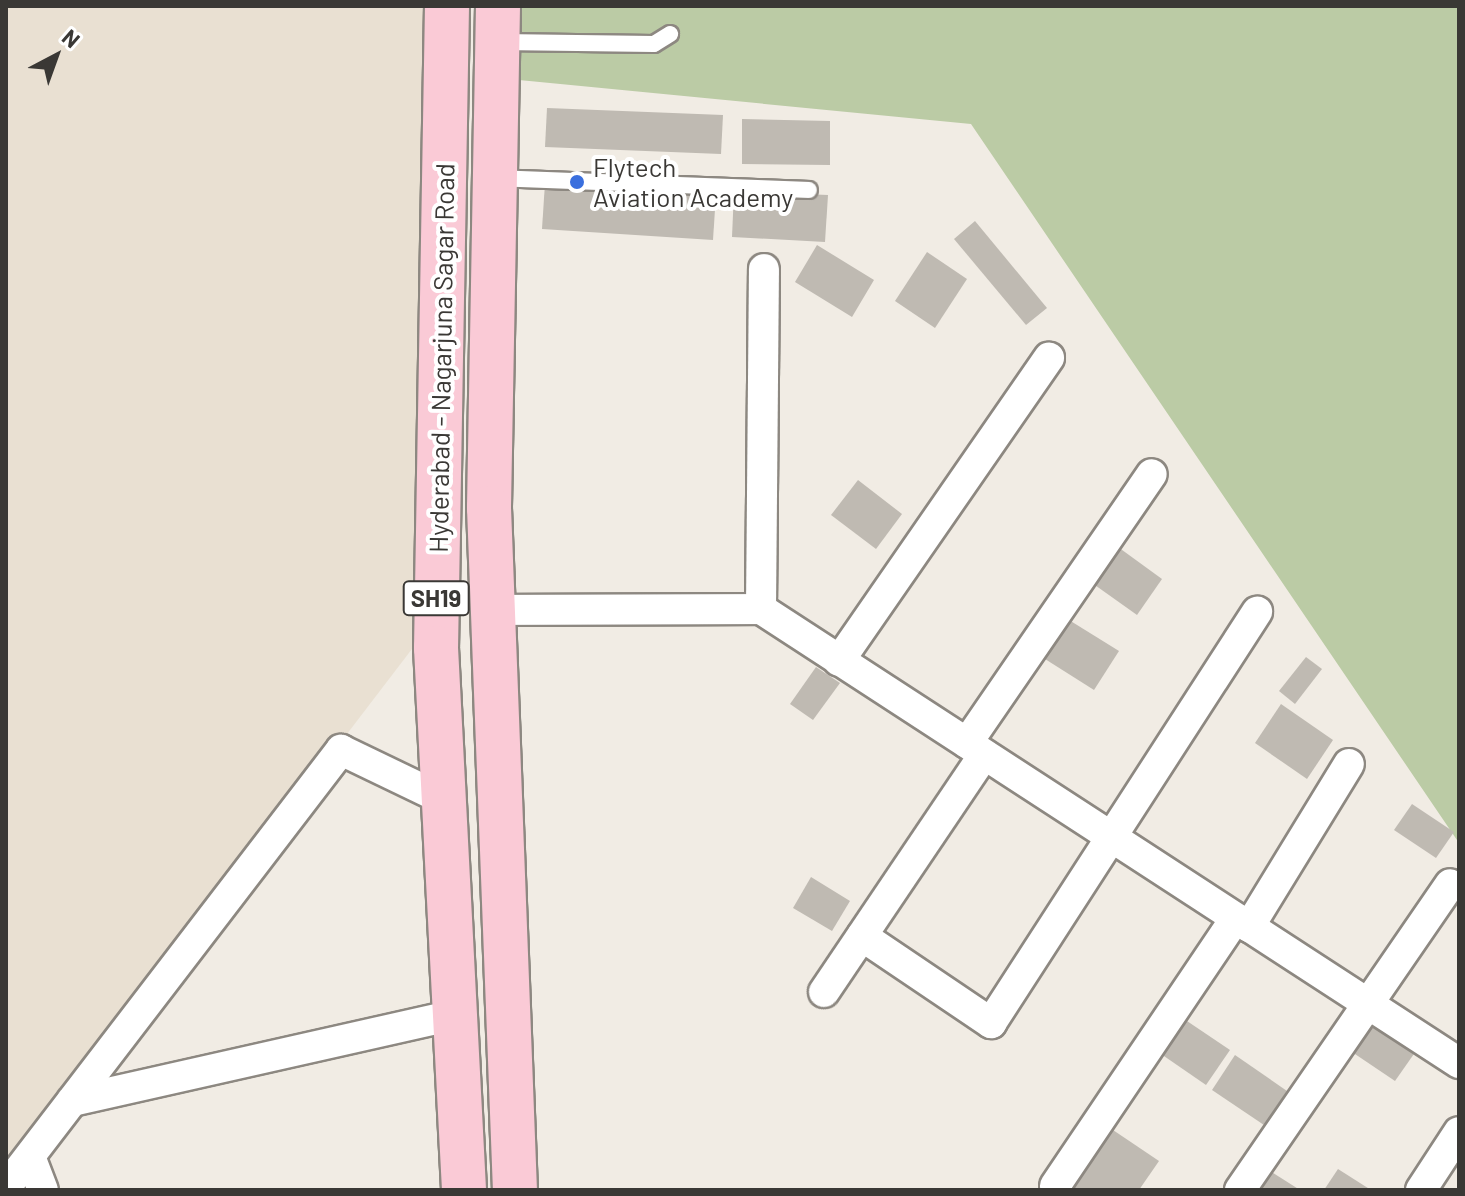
<!DOCTYPE html>
<style>
body{margin:0}
#map{position:relative;width:1465px;height:1196px;overflow:hidden;background:#f1ece4;font-family:Barlow,sans-serif}
div>[style]{position:absolute}
.built>*{inset:0;background:#e9e0d2}
.green>*{inset:0;background:#bbcba5}
.building>*{inset:0;background:#bfbab2}
.roads{filter:drop-shadow(2px 0 #8d8881) drop-shadow(-2px 0 #8d8881) drop-shadow(0 2px #8d8881) drop-shadow(0 -2px #8d8881)}
.service>*{height:16px;margin:-8px;padding:0 8px;transform-origin:8px;border-radius:8px;background:#fff}
.minor>*{height:30px;margin:-15px;padding:0 15px;transform-origin:15px;border-radius:15px;background:#fff}
.primary>*{height:44px;margin:-22px;padding:0 22px;transform-origin:22px;border-radius:22px;background:#facad6}
.dots>*{width:22px;height:22px;translate:-50% -50%;box-sizing:border-box;border:4px solid #fff;border-radius:50%}
span{translate:-50% -50%;white-space:nowrap;text-align:center;line-height:1.15;-webkit-text-stroke:8px #fff;paint-order:stroke}
.shield-label span{padding:2px 6px;background:#fff;border:2px solid;border-radius:6px;-webkit-text-stroke-width:0}
.shield-label{font-size:24px;color:#3a3835;font-weight:700}
.poi-label{font-size:26px;color:#3a3835}
.left{translate:0 -50%;text-align:left}
.street-label{font-size:26px;color:#3a3835}
.frame{position:absolute;inset:0;border:8px solid #3a3835;pointer-events:none}
.north{position:absolute;left:16px;top:16px;width:80px;height:80px;-webkit-text-stroke:6px #fff;paint-order:stroke;rotate:41deg;font-size:22px;font-weight:700;line-height:32px;text-align:center;color:#3a3835}
.north::after{content:'';display:block;margin:auto;width:28px;height:36px;background:#3a3835;clip-path:polygon(50% 0,100% 100%,50% 72%,0 100%)}
</style>
<div id="map">
<div class="built">
<div style="clip-path:polygon(6px 6px,424px 6px,415px 645px,6px 1180px)"></div>
</div>
<div class="green">
<div style="clip-path:polygon(519px 6px,1459px 6px,1459px 843px,971px 124px,519px 80px)"></div>
</div>
<div class="building">
<div style="clip-path:polygon(547px 108px,723px 115px,721px 154px,545px 147px)"></div>
<div style="clip-path:polygon(742px 119px,830px 121px,830px 165px,742px 164px)"></div>
<div style="clip-path:polygon(545px 183px,716px 194px,713px 240px,542px 229px)"></div>
<div style="clip-path:polygon(734px 191px,828px 195px,825px 242px,732px 237px)"></div>
<div style="clip-path:polygon(975px 221px,1047px 308px,1026px 325px,954px 239px)"></div>
<div style="clip-path:polygon(817px 245px,874px 280px,852px 317px,795px 282px)"></div>
<div style="clip-path:polygon(927px 252px,967px 279px,935px 328px,895px 301px)"></div>
<div style="clip-path:polygon(858px 480px,902px 514px,876px 549px,831px 515px)"></div>
<div style="clip-path:polygon(1118px 547px,1162px 579px,1137px 615px,1092px 583px)"></div>
<div style="clip-path:polygon(1069px 620px,1119px 651px,1094px 690px,1045px 659px)"></div>
<div style="clip-path:polygon(1306px 657px,1322px 669px,1295px 704px,1279px 691px)"></div>
<div style="clip-path:polygon(816px 667px,840px 683px,813px 720px,790px 704px)"></div>
<div style="clip-path:polygon(1281px 704px,1333px 740px,1307px 779px,1255px 743px)"></div>
<div style="clip-path:polygon(1412px 804px,1454px 832px,1436px 858px,1394px 830px)"></div>
<div style="clip-path:polygon(811px 877px,850px 901px,832px 931px,793px 908px)"></div>
<div style="clip-path:polygon(1184px 1019px,1230px 1050px,1206px 1085px,1161px 1054px)"></div>
<div style="clip-path:polygon(1369px 1020px,1416px 1051px,1395px 1081px,1349px 1050px)"></div>
<div style="clip-path:polygon(1235px 1055px,1287px 1091px,1264px 1125px,1212px 1090px)"></div>
<div style="clip-path:polygon(1110px 1128px,1159px 1161px,1139px 1190px,1075px 1190px,1071px 1187px)"></div>
<div style="clip-path:polygon(1338px 1169px,1371px 1190px,1324px 1190px)"></div>
<div style="clip-path:polygon(1270px 1171px,1300px 1190px,1258px 1190px)"></div>
</div>
<div class="roads">
<div class="service">
<div style="left:500px;top:42px;width:154px;rotate:0.7deg"></div>
<div style="left:654px;top:44px;width:19px;rotate:-32deg"></div>
<div style="left:495px;top:178px;width:314px;rotate:2.2deg"></div>
</div>
<div class="minor">
<div style="left:761px;top:609px;width:340px;rotate:-89.5deg"></div>
<div style="left:493px;top:610px;width:268px;rotate:-0.2deg"></div>
<div style="left:761px;top:609px;width:833px;rotate:33.04deg"></div>
<div style="left:839px;top:661px;width:369px;rotate:-55.3deg"></div>
<div style="left:967px;top:743px;width:326px;rotate:-55.5deg"></div>
<div style="left:1249px;top:927px;width:191px;rotate:-58.5deg"></div>
<div style="left:862px;top:936px;width:156px;rotate:34deg"></div>
<div style="left:991px;top:1023px;width:490px;rotate:-57.1deg"></div>
<div style="left:824px;top:992px;width:286px;rotate:-56deg"></div>
<div style="left:72px;top:1101px;width:392px;rotate:-12.7deg"></div>
<div style="left:31px;top:1159px;width:33px;rotate:69deg"></div>
<div style="left:1055px;top:1186px;width:323px;rotate:-56deg"></div>
<div style="left:6px;top:1187px;width:551px;rotate:-52.53deg"></div>
<div style="left:341px;top:750px;width:113px;rotate:25.7deg"></div>
<div style="left:1240px;top:1190px;width:371px;rotate:-55.5deg"></div>
<div style="left:1421px;top:1190px;width:69px;rotate:-56.8deg"></div>
</div>
<div class="primary">
<div style="left:447px;top:6px;width:642px;rotate:90.98deg"></div>
<div style="left:436px;top:648px;width:543px;rotate:87.04deg"></div>
<div style="left:498px;top:6px;width:502px;rotate:91.03deg"></div>
<div style="left:489px;top:508px;width:682px;rotate:87.82deg"></div>
</div>
</div>
<div class="dots">
<div style="left:577px;top:182px;background:#3a6fde"></div>
</div>
<div class="shield-label">
<span style="left:436px;top:598px">SH19</span>
</div>
<div class="poi-label">
<span class="left" style="left:593px;top:182px">Flytech<br>Aviation Academy</span>
</div>
<div class="street-label">
<span style="left:441px;top:358px;rotate:-89deg">Hyderabad - Nagarjuna Sagar Road</span>
</div>
<div class="frame"></div>
<div class="north">N</div>
</div>
